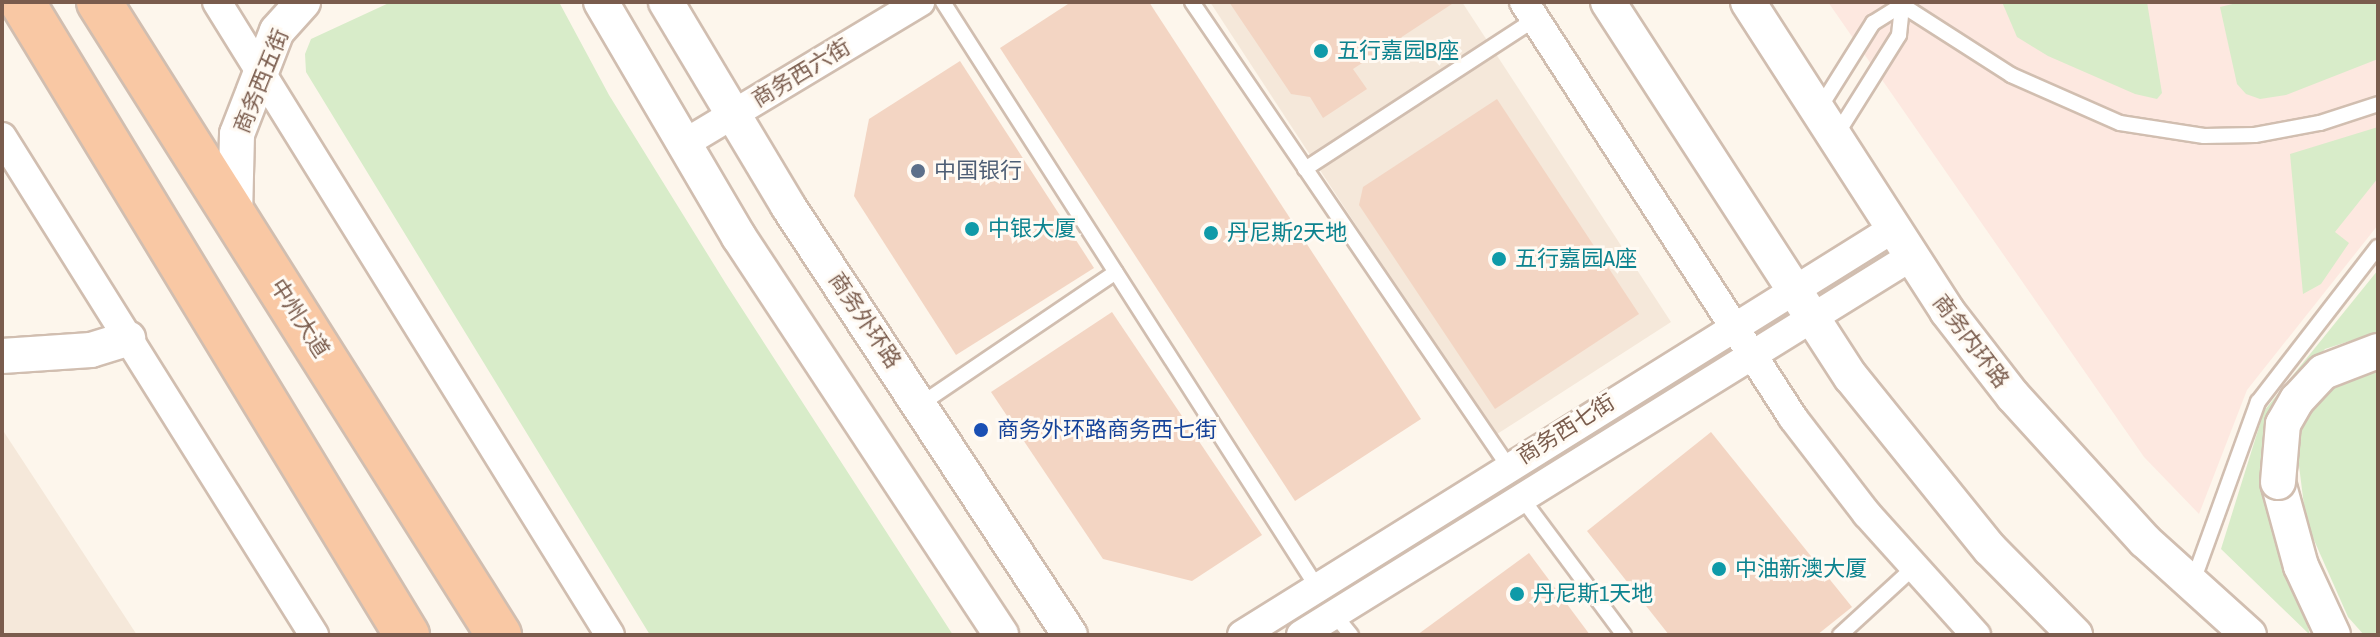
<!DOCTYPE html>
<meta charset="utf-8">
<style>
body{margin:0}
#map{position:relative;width:2380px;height:637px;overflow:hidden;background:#fdf6ec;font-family:"Archivo Narrow","Noto Sans SC",sans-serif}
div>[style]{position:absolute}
.residential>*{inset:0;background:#f5e8da}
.commercial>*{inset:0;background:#fde8e0}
.green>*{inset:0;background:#d8ecc9}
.building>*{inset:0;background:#f3d5c3}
.roads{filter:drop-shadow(2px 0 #d1beb0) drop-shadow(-2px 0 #d1beb0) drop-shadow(0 2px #d1beb0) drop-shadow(0 -2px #d1beb0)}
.service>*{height:14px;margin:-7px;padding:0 7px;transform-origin:7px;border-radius:7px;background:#fff}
.minor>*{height:28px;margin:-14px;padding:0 14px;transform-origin:14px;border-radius:14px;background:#fff}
.tertiary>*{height:34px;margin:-17px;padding:0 17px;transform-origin:17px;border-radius:17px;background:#fff}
.trunk>*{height:44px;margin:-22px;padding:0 22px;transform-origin:22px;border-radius:22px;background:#f9c8a4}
.bridges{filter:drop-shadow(2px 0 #d1beb0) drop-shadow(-2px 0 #d1beb0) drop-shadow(0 2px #d1beb0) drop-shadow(0 -2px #d1beb0)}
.tertiary-bridge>*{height:34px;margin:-17px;padding:0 17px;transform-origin:17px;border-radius:17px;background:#fff}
.dots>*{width:22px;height:22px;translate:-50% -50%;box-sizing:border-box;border:4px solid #fffaf3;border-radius:50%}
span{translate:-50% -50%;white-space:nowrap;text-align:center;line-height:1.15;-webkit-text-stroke:6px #fffaf3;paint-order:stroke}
.culture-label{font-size:22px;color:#0d838f}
.left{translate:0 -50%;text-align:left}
.street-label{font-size:22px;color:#7a5c4d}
.service-label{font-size:22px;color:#4e5e75}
.transit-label{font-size:22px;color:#164399}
.frame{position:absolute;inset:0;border:4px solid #7a5c4d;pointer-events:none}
</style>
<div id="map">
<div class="residential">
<div style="clip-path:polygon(1210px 2px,1462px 2px,1671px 322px,1494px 436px)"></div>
<div style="clip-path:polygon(2px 429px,137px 635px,2px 635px)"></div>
</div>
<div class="commercial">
<div style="clip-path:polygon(1828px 2px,2378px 2px,2378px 225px,2247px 390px,2199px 514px,2144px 457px)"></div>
</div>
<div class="green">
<div style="clip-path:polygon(391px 2px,559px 2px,609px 95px,726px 284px,953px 635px,650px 635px,306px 72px,305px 54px,311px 39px)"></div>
<div style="clip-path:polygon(2002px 2px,2147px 2px,2162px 93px,2157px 99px,2135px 94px,2048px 56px,2017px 37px)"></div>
<div style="clip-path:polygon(2241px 2px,2378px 2px,2378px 59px,2286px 95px,2260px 99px,2246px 94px,2237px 84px,2220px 7px)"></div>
<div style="clip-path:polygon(2378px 127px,2378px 178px,2335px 232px,2349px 243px,2321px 284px,2303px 294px,2290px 154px)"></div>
<div style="clip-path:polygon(2378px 270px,2378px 332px,2325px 349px,2276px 414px,2294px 576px,2310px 635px,2221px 549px,2264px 411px)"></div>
<div style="clip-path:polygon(2378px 366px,2378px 633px,2364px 635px,2348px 617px,2306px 522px,2296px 441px,2303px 408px,2338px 376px)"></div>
</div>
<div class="building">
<div style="clip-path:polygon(1071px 2px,1149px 2px,1421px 419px,1295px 501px,1000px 48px)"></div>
<div style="clip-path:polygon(1229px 2px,1455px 2px,1353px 69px,1367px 89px,1323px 118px,1310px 97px,1291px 94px)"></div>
<div style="clip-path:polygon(960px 61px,1094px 268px,956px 355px,854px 196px,869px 119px)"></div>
<div style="clip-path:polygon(1497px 99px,1639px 314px,1495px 409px,1359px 205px,1363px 187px)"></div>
<div style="clip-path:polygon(1112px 312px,1262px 535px,1192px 581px,1103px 559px,991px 392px)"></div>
<div style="clip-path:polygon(1711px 432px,1852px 607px,1817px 635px,1669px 635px,1587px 531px)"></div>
<div style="clip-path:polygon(1529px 553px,1590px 635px,1417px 635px)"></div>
</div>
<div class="roads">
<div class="service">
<div style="left:943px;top:2px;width:694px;rotate:57.41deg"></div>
<div style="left:1192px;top:2px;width:561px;rotate:55.74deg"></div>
<div style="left:1902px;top:5px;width:130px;rotate:32.7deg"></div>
<div style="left:2011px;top:75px;width:119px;rotate:23.8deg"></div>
<div style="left:2120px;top:123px;width:85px;rotate:8.8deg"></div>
<div style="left:2204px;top:136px;width:51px;rotate:-1.1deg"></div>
<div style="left:2255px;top:135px;width:66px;rotate:-10.5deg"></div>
<div style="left:2320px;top:123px;width:61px;rotate:-18.1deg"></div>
<div style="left:1819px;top:109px;width:102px;rotate:-57.9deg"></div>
<div style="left:1873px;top:23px;width:34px;rotate:-32deg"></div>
<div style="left:1837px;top:134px;width:117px;rotate:-57.9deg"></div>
<div style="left:1899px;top:35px;width:30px;rotate:-84deg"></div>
<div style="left:1305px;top:169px;width:275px;rotate:-33.1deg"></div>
<div style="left:921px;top:404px;width:235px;rotate:-34.1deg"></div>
<div style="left:1521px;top:497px;width:172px;rotate:53.3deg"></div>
<div style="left:2192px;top:584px;width:194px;rotate:-70.1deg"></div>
<div style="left:2258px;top:402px;width:196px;rotate:-52.3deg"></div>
<div style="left:1334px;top:614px;width:27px;rotate:51deg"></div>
<div style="left:1840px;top:635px;width:99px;rotate:-42.5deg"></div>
</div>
<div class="minor">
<div style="left:217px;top:2px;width:745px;rotate:58.17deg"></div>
<div style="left:1524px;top:2px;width:495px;rotate:57.1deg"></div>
<div style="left:1793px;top:418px;width:121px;rotate:52.4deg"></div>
<div style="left:1867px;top:514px;width:163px;rotate:48deg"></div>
<div style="left:2px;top:137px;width:588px;rotate:57.93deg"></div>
<div style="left:682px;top:145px;width:278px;rotate:-31deg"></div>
<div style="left:1242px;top:635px;width:769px;rotate:-31.97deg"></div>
<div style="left:1301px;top:635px;width:719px;rotate:-31.81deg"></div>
</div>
<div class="tertiary">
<div style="left:601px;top:2px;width:273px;rotate:59.6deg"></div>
<div style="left:739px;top:237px;width:476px;rotate:56.6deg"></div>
<div style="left:666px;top:2px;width:238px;rotate:59.1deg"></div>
<div style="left:788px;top:206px;width:513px;rotate:56.68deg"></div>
<div style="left:1608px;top:2px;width:447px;rotate:57.1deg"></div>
<div style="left:1851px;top:377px;width:221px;rotate:51.1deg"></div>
<div style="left:1990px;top:549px;width:121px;rotate:45.3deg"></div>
<div style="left:1748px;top:2px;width:368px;rotate:57.2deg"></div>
<div style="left:1947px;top:311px;width:108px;rotate:52.2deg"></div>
<div style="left:2013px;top:396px;width:196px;rotate:47.7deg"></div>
<div style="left:2145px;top:541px;width:140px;rotate:42.1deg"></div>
<div style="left:235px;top:216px;width:82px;rotate:-88.6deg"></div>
<div style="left:237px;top:134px;width:110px;rotate:-68.8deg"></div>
<div style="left:277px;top:31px;width:39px;rotate:-48deg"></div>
<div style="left:2px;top:356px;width:89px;rotate:-3.9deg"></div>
<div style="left:91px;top:350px;width:39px;rotate:-17deg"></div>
<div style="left:2278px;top:482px;width:87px;rotate:74.7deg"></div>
<div style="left:2301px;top:566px;width:76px;rotate:65.1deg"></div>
</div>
<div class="trunk">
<div style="left:22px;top:2px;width:741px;rotate:58.69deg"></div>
<div style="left:99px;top:2px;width:749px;rotate:57.71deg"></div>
</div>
</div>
<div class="bridges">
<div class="tertiary-bridge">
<div style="left:2278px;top:482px;width:58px;rotate:-85.1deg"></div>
<div style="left:2283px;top:424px;width:28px;rotate:-60deg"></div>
<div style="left:2297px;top:400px;width:38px;rotate:-47deg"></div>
<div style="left:2323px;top:372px;width:59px;rotate:-20.9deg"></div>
</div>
</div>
<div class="dots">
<div style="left:1321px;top:51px;background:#0f9aa8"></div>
<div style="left:918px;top:171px;background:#5c6f8a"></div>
<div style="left:972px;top:229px;background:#0f9aa8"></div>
<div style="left:1211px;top:233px;background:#0f9aa8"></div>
<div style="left:1499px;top:259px;background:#0f9aa8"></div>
<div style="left:981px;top:430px;background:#1a4fb4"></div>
<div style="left:1719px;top:569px;background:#0f9aa8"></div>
<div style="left:1517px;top:594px;background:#0f9aa8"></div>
</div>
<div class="culture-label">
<span class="left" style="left:1337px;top:51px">五行嘉园B座</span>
<span class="left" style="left:988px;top:229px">中银大厦</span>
<span class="left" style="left:1227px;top:233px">丹尼斯2天地</span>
<span class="left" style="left:1515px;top:259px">五行嘉园A座</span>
<span class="left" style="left:1735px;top:569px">中油新澳大厦</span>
<span class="left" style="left:1533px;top:594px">丹尼斯1天地</span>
</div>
<div class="street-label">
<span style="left:801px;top:73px;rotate:-31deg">商务西六街</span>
<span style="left:261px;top:81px;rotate:-68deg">商务西五街</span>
<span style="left:300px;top:318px;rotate:57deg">中州大道</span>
<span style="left:865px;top:320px;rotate:56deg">商务外环路</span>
<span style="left:1971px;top:341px;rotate:53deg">商务内环路</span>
<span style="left:1566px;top:429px;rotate:-32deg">商务西七街</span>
</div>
<div class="service-label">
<span class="left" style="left:934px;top:171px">中国银行</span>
</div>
<div class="transit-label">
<span class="left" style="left:997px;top:430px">商务外环路商务西七街</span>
</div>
<div class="frame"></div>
</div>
